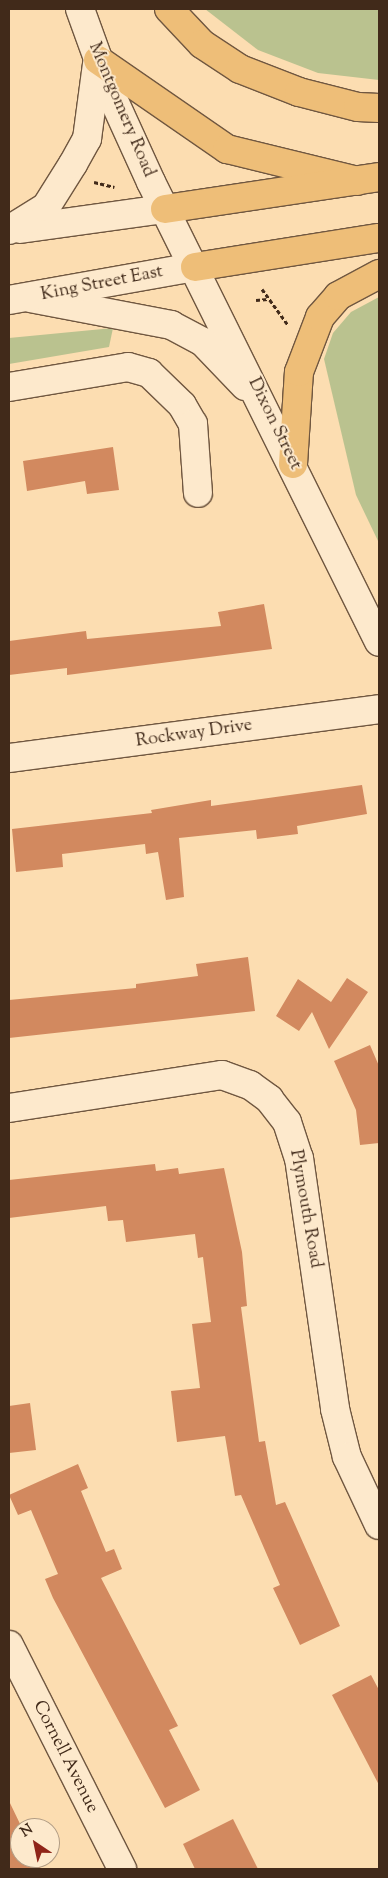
<!DOCTYPE html>
<style>
body{margin:0}
#map{position:relative;width:388px;height:1878px;overflow:hidden;background:#fcddb1;font-family:"Sorts Mill Goudy",serif}
div>[style]{position:absolute}
.green>*{inset:0;background:#bac28f}
.building>*{inset:0;background:#d2895f}
.path>*{height:3px;margin-top:-1.5px;transform-origin:0;background:repeating-linear-gradient(90deg,#412a1a 0 4px,transparent 0 6.5px)}
.roads{filter:drop-shadow(1px 0 #705740) drop-shadow(-1px 0 #705740) drop-shadow(0 1px #705740) drop-shadow(0 -1px #705740)}
.street>*{height:28px;margin:-14px;padding:0 14px;transform-origin:14px;border-radius:14px;background:#fde9cc}
.secondary>*{height:28px;margin:-14px;padding:0 14px;transform-origin:14px;border-radius:14px;background:#fde9cc}
.highway>*{height:28px;margin:-14px;padding:0 14px;transform-origin:14px;border-radius:14px;background:#eebe78}
span{translate:-50% -50%;white-space:nowrap;text-align:center;line-height:1.15;-webkit-text-stroke:4px #fde9cc;paint-order:stroke}
.street-label{font-size:18px;color:#412a1a}
.frame{position:absolute;inset:0;border:10px solid #412a1a;pointer-events:none}
.north{position:absolute;left:10px;top:1818px;width:50px;height:50px;box-sizing:border-box;background:#fde9cc;border:1px solid #b29d85;border-radius:50%;rotate:326deg;font-size:14px;font-weight:700;line-height:20px;text-align:center;color:#412a1a}
.north::after{content:'';display:block;margin:auto;width:18px;height:22px;background:#8f2418;clip-path:polygon(50% 0,100% 100%,50% 72%,0 100%)}
</style>
<div id="map">
<div class="green">
<div style="clip-path:polygon(205px 9px,379px 9px,379px 80px,318px 73px,258px 50px)"></div>
<div style="clip-path:polygon(379px 297px,379px 543px,356px 495px,324px 359px,333px 333px,351px 312px)"></div>
<div style="clip-path:polygon(113px 328px,109px 347px,9px 364px,9px 338px)"></div>
</div>
<div class="building">
<div style="clip-path:polygon(113px 447px,119px 490px,87px 494px,85px 481px,27px 491px,23px 461px)"></div>
<div style="clip-path:polygon(264px 604px,272px 649px,67px 675px,67px 668px,9px 675px,9px 641px,86px 631px,87px 639px,221px 626px,218px 612px)"></div>
<div style="clip-path:polygon(362px 785px,367px 814px,297px 826px,298px 834px,257px 839px,256px 830px,179px 838px,184px 897px,166px 900px,158px 852px,146px 854px,145px 844px,62px 854px,63px 867px,16px 872px,12px 829px,152px 813px,151px 810px,211px 800px,211px 806px)"></div>
<div style="clip-path:polygon(248px 957px,255px 1011px,9px 1038px,9px 1000px,136px 988px,136px 984px,198px 976px,196px 964px)"></div>
<div style="clip-path:polygon(347px 978px,368px 992px,329px 1049px,312px 1012px,299px 1031px,276px 1016px,298px 979px,331px 1002px)"></div>
<div style="clip-path:polygon(370px 1045px,379px 1066px,379px 1143px,360px 1145px,356px 1110px,334px 1061px)"></div>
<div style="clip-path:polygon(155px 1164px,156px 1171px,178px 1168px,179px 1174px,224px 1168px,242px 1252px,247px 1306px,241px 1307px,259px 1442px,265px 1441px,276px 1505px,285px 1502px,340px 1626px,300px 1645px,273px 1588px,280px 1585px,241px 1495px,235px 1496px,225px 1436px,177px 1442px,171px 1391px,200px 1388px,192px 1324px,211px 1322px,203px 1257px,198px 1258px,195px 1234px,126px 1242px,123px 1220px,108px 1221px,106px 1206px,9px 1218px,9px 1180px)"></div>
<div style="clip-path:polygon(30px 1403px,36px 1450px,9px 1453px,9px 1406px)"></div>
<div style="clip-path:polygon(78px 1464px,88px 1488px,81px 1491px,106px 1552px,114px 1549px,122px 1569px,101px 1578px,178px 1726px,169px 1730px,200px 1790px,165px 1808px,53px 1598px,45px 1579px,58px 1574px,31px 1510px,18px 1515px,9px 1495px)"></div>
<div style="clip-path:polygon(371px 1675px,379px 1690px,379px 1785px,332px 1695px)"></div>
<div style="clip-path:polygon(9px 1801px,22px 1828px,20px 1858px,36px 1858px,41px 1869px,9px 1869px)"></div>
<div style="clip-path:polygon(233px 1819px,258px 1869px,195px 1869px,183px 1844px)"></div>
</div>
<div class="path">
<div style="left:94px;top:182px;width:21px;rotate:14deg"></div>
<div style="left:262px;top:289px;width:44px;rotate:54.2deg"></div>
<div style="left:256px;top:300px;width:12px;rotate:-5deg"></div>
</div>
<div class="roads">
<div class="street">
<div style="left:9px;top:387px;width:121px;rotate:-9.5deg"></div>
<div style="left:128px;top:367px;width:22px;rotate:16deg"></div>
<div style="left:149px;top:373px;width:46px;rotate:44.1deg"></div>
<div style="left:182px;top:405px;width:22px;rotate:60deg"></div>
<div style="left:193px;top:424px;width:69px;rotate:85.9deg"></div>
<div style="left:9px;top:758px;width:373px;rotate:-7.5deg"></div>
<div style="left:9px;top:1108px;width:216px;rotate:-8.8deg"></div>
<div style="left:222px;top:1075px;width:30px;rotate:20deg"></div>
<div style="left:250px;top:1085px;width:24px;rotate:36deg"></div>
<div style="left:269px;top:1099px;width:29px;rotate:52deg"></div>
<div style="left:287px;top:1122px;width:38px;rotate:72deg"></div>
<div style="left:299px;top:1158px;width:254px;rotate:81.8deg"></div>
<div style="left:335px;top:1409px;width:49px;rotate:76deg"></div>
<div style="left:347px;top:1457px;width:75px;rotate:64.8deg"></div>
<div style="left:9px;top:1645px;width:251px;rotate:63.2deg"></div>
</div>
<div class="secondary">
<div style="left:80px;top:9px;width:88px;rotate:70.1deg"></div>
<div style="left:110px;top:92px;width:99px;rotate:65.5deg"></div>
<div style="left:151px;top:182px;width:513px;rotate:63.63deg"></div>
<div style="left:20px;top:229px;width:146px;rotate:-7.9deg"></div>
<div style="left:9px;top:230px;width:44px;rotate:-31.9deg"></div>
<div style="left:46px;top:207px;width:51px;rotate:-57.9deg"></div>
<div style="left:73px;top:164px;width:29px;rotate:-61deg"></div>
<div style="left:87px;top:139px;width:76px;rotate:-82.4deg"></div>
<div style="left:30px;top:298px;width:144px;rotate:10.8deg"></div>
<div style="left:171px;top:325px;width:36px;rotate:28deg"></div>
<div style="left:203px;top:342px;width:61px;rotate:46.3deg"></div>
<div style="left:9px;top:300px;width:189px;rotate:-10.1deg"></div>
</div>
<div class="highway">
<div style="left:169px;top:9px;width:48px;rotate:46.7deg"></div>
<div style="left:202px;top:44px;width:45px;rotate:33.3deg"></div>
<div style="left:240px;top:69px;width:63px;rotate:21.3deg"></div>
<div style="left:299px;top:92px;width:61px;rotate:14.3deg"></div>
<div style="left:358px;top:107px;width:21px;rotate:3deg"></div>
<div style="left:98px;top:60px;width:157px;rotate:34.6deg"></div>
<div style="left:227px;top:149px;width:134px;rotate:13.8deg"></div>
<div style="left:165px;top:209px;width:216px;rotate:-8.5deg"></div>
<div style="left:195px;top:267px;width:186px;rotate:-9deg"></div>
<div style="left:293px;top:464px;width:92px;rotate:-86.3deg"></div>
<div style="left:299px;top:372px;width:59px;rotate:-69.1deg"></div>
<div style="left:320px;top:317px;width:28px;rotate:-49deg"></div>
<div style="left:338px;top:296px;width:47px;rotate:-28.2deg"></div>
</div>
</div>
<div class="street-label">
<span style="left:121px;top:110px;rotate:67deg">Montgomery Road</span>
<span style="left:102px;top:284px;rotate:-11deg">King Street East</span>
<span style="left:274px;top:424px;rotate:64deg">Dixon Street</span>
<span style="left:194px;top:734px;rotate:-8deg">Rockway Drive</span>
<span style="left:305px;top:1209px;rotate:80deg">Plymouth Road</span>
<span style="left:65px;top:1757px;rotate:63deg">Cornell Avenue</span>
</div>
<div class="frame"></div>
<div class="north">N</div>
</div>
